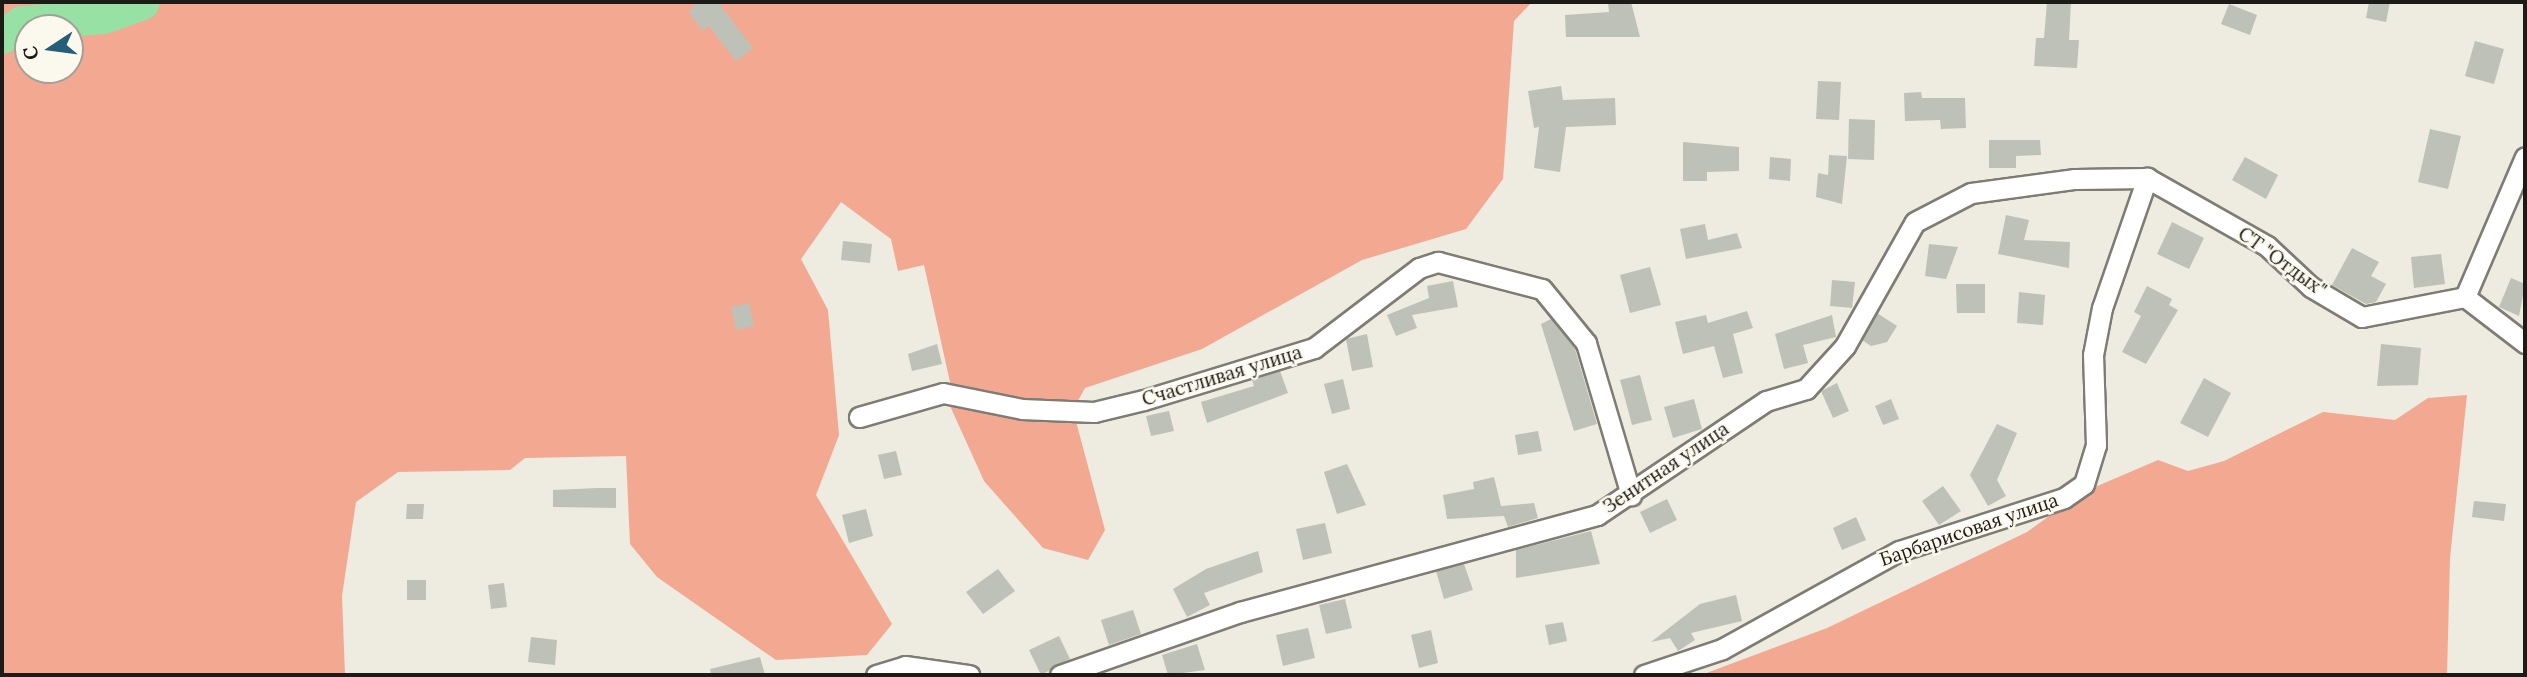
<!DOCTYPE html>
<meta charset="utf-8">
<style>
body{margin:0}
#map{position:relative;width:2527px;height:677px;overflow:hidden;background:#eeebe1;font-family:Lora,serif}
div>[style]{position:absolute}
.green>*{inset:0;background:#f3a892}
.river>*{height:35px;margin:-17.5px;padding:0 17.5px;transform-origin:17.5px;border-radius:17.5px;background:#96e1a3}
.building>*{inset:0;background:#bec1b8}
.roads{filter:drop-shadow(2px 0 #7f7c73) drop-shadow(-2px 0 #7f7c73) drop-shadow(0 2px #7f7c73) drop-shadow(0 -2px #7f7c73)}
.street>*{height:19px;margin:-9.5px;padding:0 9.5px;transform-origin:9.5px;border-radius:9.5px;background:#fff}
span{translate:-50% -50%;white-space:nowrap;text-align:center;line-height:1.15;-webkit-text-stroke:5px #fbf8ee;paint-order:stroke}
.street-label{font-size:19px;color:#1c1b17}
.frame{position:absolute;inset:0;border:4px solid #1c1b17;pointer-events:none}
.north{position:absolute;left:14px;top:14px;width:70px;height:70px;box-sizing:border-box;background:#fbf8ee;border:2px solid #a2a098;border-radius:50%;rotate:257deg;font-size:19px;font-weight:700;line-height:28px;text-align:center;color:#1c1b17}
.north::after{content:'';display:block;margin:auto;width:24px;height:32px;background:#265d77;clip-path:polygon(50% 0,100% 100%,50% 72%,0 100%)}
</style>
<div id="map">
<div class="green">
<div style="clip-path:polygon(evenodd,2px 2px,1532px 2px,1514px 21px,1503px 179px,1466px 229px,1362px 260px,1202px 349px,1085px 388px,1073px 410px,1105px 530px,1088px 560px,1043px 548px,984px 481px,950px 406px,950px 382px,924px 265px,898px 271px,891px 239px,841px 202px,801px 259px,828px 310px,839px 435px,816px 495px,892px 624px,867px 655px,776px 660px,657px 577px,630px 544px,626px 456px,525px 458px,510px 470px,398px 472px,356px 502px,342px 596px,345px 675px,2px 675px,2px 2px,28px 28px,70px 28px,70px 70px,28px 70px,28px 28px)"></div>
<div style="clip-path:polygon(2467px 395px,2450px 558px,2447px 675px,1701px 675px,1827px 628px,2027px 532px,2081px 493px,2158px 460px,2188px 471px,2224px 461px,2323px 412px,2395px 420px,2428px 398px)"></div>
</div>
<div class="river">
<div style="left:2px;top:36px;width:24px;rotate:-33deg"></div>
<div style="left:22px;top:23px;width:81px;rotate:-4.9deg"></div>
<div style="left:103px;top:16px;width:41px;rotate:-19.7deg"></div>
</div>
<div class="building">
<div style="clip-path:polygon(696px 2px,718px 2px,753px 48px,736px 61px,709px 26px,703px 31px,689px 13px)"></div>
<div style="clip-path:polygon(1608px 2px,1631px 2px,1640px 37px,1566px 37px,1565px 15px,1609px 12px)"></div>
<div style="clip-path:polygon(2047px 2px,2071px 2px,2069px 40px,2079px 40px,2077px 68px,2034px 66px,2036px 38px,2044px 38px)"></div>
<div style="clip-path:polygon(2369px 2px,2390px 2px,2386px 22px,2366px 18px)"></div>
<div style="clip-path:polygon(2229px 4px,2257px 15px,2250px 35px,2221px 24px)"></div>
<div style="clip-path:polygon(2475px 41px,2504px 49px,2494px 84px,2465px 76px)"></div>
<div style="clip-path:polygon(1818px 81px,1841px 82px,1839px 120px,1816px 119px)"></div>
<div style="clip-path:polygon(1561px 86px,1563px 100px,1615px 98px,1616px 125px,1566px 127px,1560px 172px,1534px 168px,1539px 127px,1534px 128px,1528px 91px)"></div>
<div style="clip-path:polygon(1921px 92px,1922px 98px,1965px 98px,1966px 128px,1941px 129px,1940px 120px,1905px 121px,1904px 93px)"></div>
<div style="clip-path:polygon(1849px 119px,1875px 120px,1874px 160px,1848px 159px)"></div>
<div style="clip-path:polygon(2430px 129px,2461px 136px,2448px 189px,2418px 182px)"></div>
<div style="clip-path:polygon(1989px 140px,2040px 140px,2041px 155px,2016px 156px,2016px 168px,1989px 168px)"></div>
<div style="clip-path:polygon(1683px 142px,1739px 147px,1739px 171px,1707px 172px,1707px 181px,1683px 181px)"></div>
<div style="clip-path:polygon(1829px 155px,1847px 156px,1842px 204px,1816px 197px,1818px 173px,1828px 175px)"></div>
<div style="clip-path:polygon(1770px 157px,1791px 159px,1790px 181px,1769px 179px)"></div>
<div style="clip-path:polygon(2245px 157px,2278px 175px,2266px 199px,2232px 180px)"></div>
<div style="clip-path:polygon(2006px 215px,2029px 220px,2024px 240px,2070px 242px,2069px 268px,1998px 254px)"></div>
<div style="clip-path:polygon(2172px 222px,2204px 238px,2189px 269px,2157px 254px)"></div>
<div style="clip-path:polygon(1705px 224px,1708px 240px,1737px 233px,1742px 248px,1686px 259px,1680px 229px)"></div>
<div style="clip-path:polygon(843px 241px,872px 244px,870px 263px,841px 260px)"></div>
<div style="clip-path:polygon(1929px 244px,1958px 247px,1946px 279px,1925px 276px)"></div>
<div style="clip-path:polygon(2352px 248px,2379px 262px,2371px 276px,2386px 284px,2376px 302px,2366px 304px,2332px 285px)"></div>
<div style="clip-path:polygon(2441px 254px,2445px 284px,2414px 288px,2411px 257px)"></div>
<div style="clip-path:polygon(1650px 267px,1661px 305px,1630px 313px,1620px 275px)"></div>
<div style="clip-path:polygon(2511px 278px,2525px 284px,2519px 316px,2499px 307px)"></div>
<div style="clip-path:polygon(1832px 280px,1855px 282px,1852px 308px,1830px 306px)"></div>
<div style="clip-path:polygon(1453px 281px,1458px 307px,1412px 315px,1417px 328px,1396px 336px,1387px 315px,1429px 298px,1427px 286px)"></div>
<div style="clip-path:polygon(1956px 284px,1985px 284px,1985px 313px,1957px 313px)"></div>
<div style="clip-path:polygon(2147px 286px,2172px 299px,2169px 305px,2178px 310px,2146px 364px,2122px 352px,2141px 316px,2134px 312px)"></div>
<div style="clip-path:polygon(2019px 292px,2045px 295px,2043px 325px,2017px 323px)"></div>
<div style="clip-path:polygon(749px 303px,754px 326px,736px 330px,731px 307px)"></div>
<div style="clip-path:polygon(1747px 311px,1753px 328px,1733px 334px,1743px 373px,1723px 378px,1714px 346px,1683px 354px,1675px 322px,1706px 315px,1708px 323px)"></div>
<div style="clip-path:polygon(1877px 313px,1897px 326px,1887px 342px,1871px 346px,1862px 340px)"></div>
<div style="clip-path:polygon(1832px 315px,1836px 337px,1803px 345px,1808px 363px,1784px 369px,1775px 334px)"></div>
<div style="clip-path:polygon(1551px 319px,1575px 349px,1597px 424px,1574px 431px,1541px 324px)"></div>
<div style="clip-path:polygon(1367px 334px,1373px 367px,1352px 371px,1346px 339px)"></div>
<div style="clip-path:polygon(937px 344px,942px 364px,912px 371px,908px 354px)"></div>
<div style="clip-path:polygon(2381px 344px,2421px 348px,2418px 385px,2377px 386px)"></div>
<div style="clip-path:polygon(1280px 371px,1288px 393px,1207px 423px,1201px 402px,1254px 386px,1252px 380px)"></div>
<div style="clip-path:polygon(1640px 375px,1652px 420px,1632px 425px,1620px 380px)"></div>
<div style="clip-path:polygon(2204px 378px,2231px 393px,2208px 437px,2180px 423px)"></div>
<div style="clip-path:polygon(1343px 379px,1350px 409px,1332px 414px,1324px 384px)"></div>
<div style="clip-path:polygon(1837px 383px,1849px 411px,1833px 418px,1821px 391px)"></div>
<div style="clip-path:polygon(1694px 399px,1702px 429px,1673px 438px,1664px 407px)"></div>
<div style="clip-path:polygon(1891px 399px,1899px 419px,1883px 425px,1875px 406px)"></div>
<div style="clip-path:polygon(1169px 411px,1174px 431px,1151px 436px,1146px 416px)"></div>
<div style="clip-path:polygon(1997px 424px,2017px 433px,1997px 480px,2006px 496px,1988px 506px,1970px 475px)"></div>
<div style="clip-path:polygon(1538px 431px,1542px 451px,1518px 455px,1515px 435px)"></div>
<div style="clip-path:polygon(896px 451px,902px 475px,884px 479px,878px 455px)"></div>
<div style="clip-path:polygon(1347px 464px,1366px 505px,1337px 514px,1324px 472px)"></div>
<div style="clip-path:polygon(1494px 477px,1501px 506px,1534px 503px,1538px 518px,1508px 527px,1504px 516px,1447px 519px,1443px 495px,1474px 489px,1473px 482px)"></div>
<div style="clip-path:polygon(1943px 486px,1961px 511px,1939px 525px,1922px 501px)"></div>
<div style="clip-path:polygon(598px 488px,616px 488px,616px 508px,553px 507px,553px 490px)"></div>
<div style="clip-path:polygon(1667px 499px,1677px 520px,1650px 533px,1640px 512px)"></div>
<div style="clip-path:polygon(2474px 501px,2506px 504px,2504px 521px,2472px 517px)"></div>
<div style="clip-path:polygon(407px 504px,424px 504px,423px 519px,406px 519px)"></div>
<div style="clip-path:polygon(866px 509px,873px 536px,849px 543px,842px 515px)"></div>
<div style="clip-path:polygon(1856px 517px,1866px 540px,1842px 550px,1833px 528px)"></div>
<div style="clip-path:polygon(1325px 523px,1332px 553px,1303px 560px,1296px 529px)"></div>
<div style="clip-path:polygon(1591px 531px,1600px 564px,1516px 578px,1516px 550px)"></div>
<div style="clip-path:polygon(1258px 551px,1263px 572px,1204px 593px,1210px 605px,1187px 617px,1173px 589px,1206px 569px)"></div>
<div style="clip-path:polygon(1464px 564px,1473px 590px,1444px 599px,1436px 571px)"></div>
<div style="clip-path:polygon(998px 569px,1015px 591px,983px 614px,966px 592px)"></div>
<div style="clip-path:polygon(407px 580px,426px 580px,426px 600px,407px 600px)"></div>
<div style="clip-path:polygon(504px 583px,507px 607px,491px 609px,488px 585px)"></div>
<div style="clip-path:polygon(1736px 595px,1742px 621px,1691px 633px,1695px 640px,1678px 651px,1670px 638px,1651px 642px,1700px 604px)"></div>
<div style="clip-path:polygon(1345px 599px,1352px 628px,1326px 634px,1319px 605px)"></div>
<div style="clip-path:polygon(1133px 610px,1141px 634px,1109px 645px,1101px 620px)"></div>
<div style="clip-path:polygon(1563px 622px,1567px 641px,1549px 645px,1545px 625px)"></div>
<div style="clip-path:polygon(1308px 628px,1315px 658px,1283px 666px,1276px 635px)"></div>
<div style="clip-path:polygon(1431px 630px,1438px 663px,1419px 668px,1411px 635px)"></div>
<div style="clip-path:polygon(1059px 636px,1070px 659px,1041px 675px,1029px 650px)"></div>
<div style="clip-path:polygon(531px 637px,557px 640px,555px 665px,528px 662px)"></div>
<div style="clip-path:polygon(1197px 644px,1205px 670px,1168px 675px,1162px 655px)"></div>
<div style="clip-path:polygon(760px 657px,765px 675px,711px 675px,710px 669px)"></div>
</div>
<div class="roads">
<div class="street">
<div style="left:2465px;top:297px;width:152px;rotate:-66.8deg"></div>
<div style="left:2465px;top:297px;width:76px;rotate:37.5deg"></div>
<div style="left:859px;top:417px;width:87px;rotate:-15.9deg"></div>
<div style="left:943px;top:393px;width:81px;rotate:11.4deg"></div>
<div style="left:1022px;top:409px;width:72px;rotate:2.4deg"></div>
<div style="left:1094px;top:412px;width:51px;rotate:-13.5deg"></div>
<div style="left:1144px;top:400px;width:178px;rotate:-17deg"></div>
<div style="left:1314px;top:348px;width:132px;rotate:-37.3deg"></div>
<div style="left:1419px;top:268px;width:20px;rotate:-18deg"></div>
<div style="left:1438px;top:262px;width:107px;rotate:14.6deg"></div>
<div style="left:1542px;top:289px;width:70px;rotate:50.8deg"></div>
<div style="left:1586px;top:343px;width:159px;rotate:73.5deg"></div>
<div style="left:876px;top:675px;width:30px;rotate:-17deg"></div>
<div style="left:905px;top:666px;width:65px;rotate:8deg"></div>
<div style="left:1060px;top:675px;width:191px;rotate:-19.3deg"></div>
<div style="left:1240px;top:612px;width:370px;rotate:-15.2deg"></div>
<div style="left:1597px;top:515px;width:204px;rotate:-34deg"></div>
<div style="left:1766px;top:401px;width:42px;rotate:-16.7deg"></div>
<div style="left:1806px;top:389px;width:58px;rotate:-47.8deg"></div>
<div style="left:1845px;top:346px;width:142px;rotate:-60.6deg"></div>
<div style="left:1915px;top:222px;width:63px;rotate:-27.4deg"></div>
<div style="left:1971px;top:193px;width:105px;rotate:-7.7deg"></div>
<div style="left:2075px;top:179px;width:72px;rotate:-0.8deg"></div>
<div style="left:2147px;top:178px;width:138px;rotate:29.5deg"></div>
<div style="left:2267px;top:246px;width:60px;rotate:43deg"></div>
<div style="left:2311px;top:287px;width:59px;rotate:30.5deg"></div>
<div style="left:2362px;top:317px;width:105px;rotate:-11deg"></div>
<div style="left:1644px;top:675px;width:82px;rotate:-18.4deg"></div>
<div style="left:1722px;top:649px;width:202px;rotate:-29deg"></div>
<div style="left:1899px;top:551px;width:173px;rotate:-17.8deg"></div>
<div style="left:2064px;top:498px;width:24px;rotate:-35deg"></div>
<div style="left:2084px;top:484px;width:41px;rotate:-72.9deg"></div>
<div style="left:2096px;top:445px;width:90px;rotate:-91.9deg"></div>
<div style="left:2093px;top:355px;width:48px;rotate:-79.2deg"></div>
<div style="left:2102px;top:308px;width:138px;rotate:-70.9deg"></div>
</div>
</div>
<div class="street-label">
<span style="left:2282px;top:262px;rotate:36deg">СТ "Отдых"</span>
<span style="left:1222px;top:376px;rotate:-17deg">Счастливая улица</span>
<span style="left:1666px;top:468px;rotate:-34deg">Зенитная улица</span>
<span style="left:1969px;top:530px;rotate:-19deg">Барбарисовая улица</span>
</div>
<div class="frame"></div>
<div class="north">С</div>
</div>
